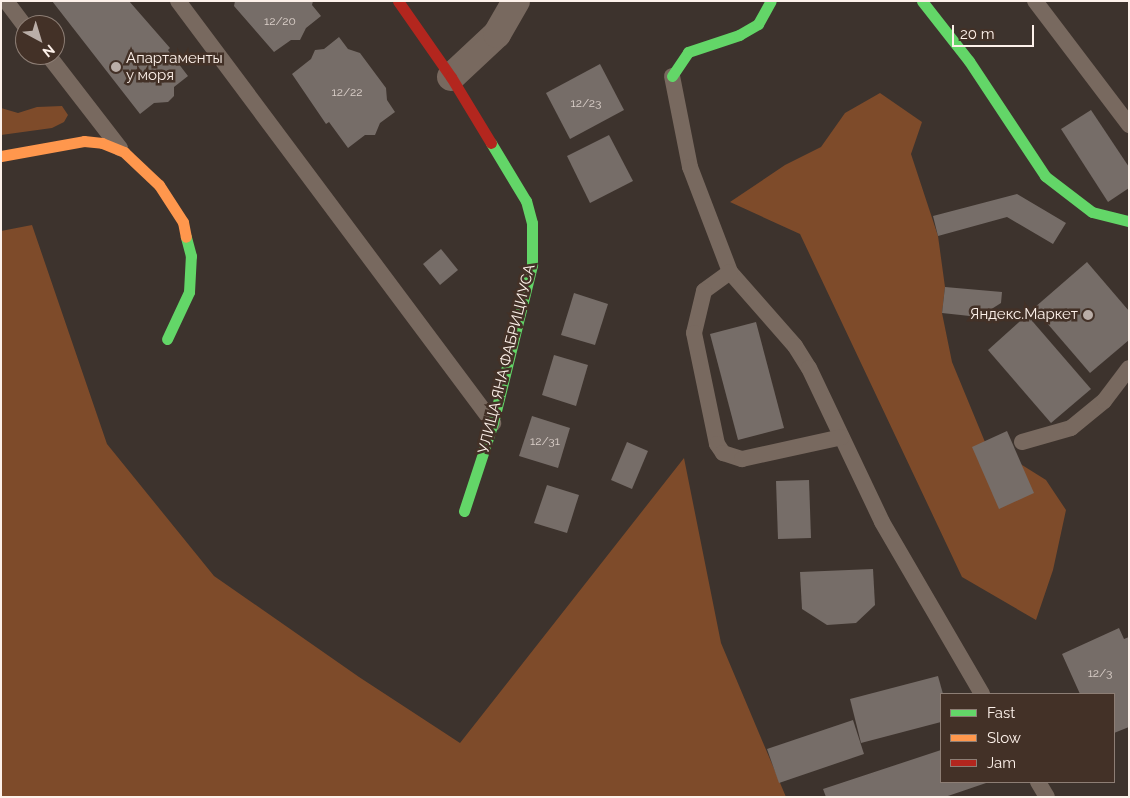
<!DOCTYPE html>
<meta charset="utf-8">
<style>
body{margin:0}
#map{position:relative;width:1130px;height:798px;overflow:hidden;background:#3d332d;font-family:Raleway,sans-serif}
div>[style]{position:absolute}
.green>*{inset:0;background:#7e4b2a}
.building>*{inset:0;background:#766d68}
.lane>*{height:16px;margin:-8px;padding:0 8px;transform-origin:8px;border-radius:8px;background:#78695f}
.street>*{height:28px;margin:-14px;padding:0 14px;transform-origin:14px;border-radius:14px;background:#78695f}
.fast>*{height:11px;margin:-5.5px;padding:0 5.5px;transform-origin:5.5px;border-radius:5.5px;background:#63d668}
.slow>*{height:11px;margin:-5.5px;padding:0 5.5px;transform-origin:5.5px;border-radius:5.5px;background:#ff974d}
.jam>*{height:11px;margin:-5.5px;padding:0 5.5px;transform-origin:5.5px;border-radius:5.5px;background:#b3261e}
.dots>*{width:14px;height:14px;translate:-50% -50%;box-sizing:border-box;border:2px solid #433127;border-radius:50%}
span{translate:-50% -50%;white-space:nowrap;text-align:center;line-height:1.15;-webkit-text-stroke:5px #433127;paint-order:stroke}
.number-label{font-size:12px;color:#dbd0ca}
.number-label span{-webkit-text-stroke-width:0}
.poi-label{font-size:15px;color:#fdf1ea}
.left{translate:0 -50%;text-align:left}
.right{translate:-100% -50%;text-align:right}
.street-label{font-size:15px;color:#fdf1ea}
.frame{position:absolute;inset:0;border:2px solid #fdf1ea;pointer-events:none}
.legend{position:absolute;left:940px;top:693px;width:175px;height:90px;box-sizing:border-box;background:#433127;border:1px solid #8d7e75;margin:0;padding:6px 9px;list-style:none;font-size:15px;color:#fdf1ea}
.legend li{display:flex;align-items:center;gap:10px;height:25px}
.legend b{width:25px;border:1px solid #8d7e75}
.north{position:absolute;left:15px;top:15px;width:50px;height:50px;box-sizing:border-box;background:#433127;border:1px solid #8d7e75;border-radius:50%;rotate:141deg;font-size:14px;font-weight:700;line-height:20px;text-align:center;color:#fdf1ea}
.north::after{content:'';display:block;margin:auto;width:18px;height:22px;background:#baaea8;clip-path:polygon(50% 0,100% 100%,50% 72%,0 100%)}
.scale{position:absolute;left:952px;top:25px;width:82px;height:22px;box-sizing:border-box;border:2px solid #fdf1ea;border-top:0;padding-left:6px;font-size:15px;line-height:18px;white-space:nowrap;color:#fdf1ea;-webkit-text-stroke:4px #433127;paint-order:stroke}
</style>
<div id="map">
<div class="green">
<div style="clip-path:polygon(880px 93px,922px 122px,911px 154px,938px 236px,945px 287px,942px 313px,952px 362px,985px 442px,1046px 480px,1066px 510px,1053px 570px,1036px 620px,962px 577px,800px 234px,730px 202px,785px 165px,821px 147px,845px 113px)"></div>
<div style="clip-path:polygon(62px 106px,68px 115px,64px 122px,52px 128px,1px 135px,1px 108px,18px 113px,37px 107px)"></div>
<div style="clip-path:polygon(32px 225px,107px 444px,214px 576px,359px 677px,460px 743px,684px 458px,721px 643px,786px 797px,1px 797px,1px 231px)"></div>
</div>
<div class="building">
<div style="clip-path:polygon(52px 1px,129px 1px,170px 48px,168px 50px,188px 76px,174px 87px,174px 96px,168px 102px,154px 103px,140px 114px)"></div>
<div style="clip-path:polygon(235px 1px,313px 1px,312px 5px,321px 16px,306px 28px,300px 40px,291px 40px,274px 52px,234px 6px)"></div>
<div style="clip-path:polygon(339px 37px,348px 49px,360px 53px,386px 88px,387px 100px,395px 112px,380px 123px,375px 135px,365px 135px,348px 148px,329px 122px,326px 124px,292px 74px,311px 59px,315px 50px,324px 49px)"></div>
<div style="clip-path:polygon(600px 64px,624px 110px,570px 139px,546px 93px)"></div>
<div style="clip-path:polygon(1091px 110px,1129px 167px,1129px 188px,1108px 202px,1061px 129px)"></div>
<div style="clip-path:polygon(609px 135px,633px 181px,590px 203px,567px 156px)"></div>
<div style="clip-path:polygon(1017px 194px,1066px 223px,1053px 244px,1007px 217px,938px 236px,933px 216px)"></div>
<div style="clip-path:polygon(441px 249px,458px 270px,440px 285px,423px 264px)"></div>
<div style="clip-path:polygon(1087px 262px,1129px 311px,1129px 340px,1090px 373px,1034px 308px)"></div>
<div style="clip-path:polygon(945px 287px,1002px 292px,1001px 303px,979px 317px,942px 313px)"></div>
<div style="clip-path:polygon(574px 293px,608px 304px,595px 345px,561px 335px)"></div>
<div style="clip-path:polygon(1027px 315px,1091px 389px,1051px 423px,988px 350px)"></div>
<div style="clip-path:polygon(756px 322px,784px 428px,738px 440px,710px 334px)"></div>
<div style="clip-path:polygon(554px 355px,588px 365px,576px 406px,542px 395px)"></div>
<div style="clip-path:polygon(532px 416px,570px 428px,558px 468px,519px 456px)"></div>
<div style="clip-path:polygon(1007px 431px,1034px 493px,999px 509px,972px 447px)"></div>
<div style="clip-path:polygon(627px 442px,648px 451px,632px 489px,611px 480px)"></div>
<div style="clip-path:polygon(809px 480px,811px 538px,778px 539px,776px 481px)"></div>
<div style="clip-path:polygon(547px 485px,579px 495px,567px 533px,534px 523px)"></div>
<div style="clip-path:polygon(873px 569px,875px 605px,856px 623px,827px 625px,802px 609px,800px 572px)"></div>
<div style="clip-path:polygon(1119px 628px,1124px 639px,1129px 637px,1129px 727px,1114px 733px,1114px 694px,1080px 694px,1062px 654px)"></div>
<div style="clip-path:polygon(938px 676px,943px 694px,941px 722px,861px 743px,850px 699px)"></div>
<div style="clip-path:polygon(853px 720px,864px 754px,779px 783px,767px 749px)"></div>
<div style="clip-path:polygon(941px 750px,941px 782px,989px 782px,945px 797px,826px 797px,823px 789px)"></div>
</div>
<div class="lane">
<div style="left:6px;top:1px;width:31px;rotate:53deg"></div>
<div style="left:178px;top:1px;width:527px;rotate:53.26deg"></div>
<div style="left:1035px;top:1px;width:156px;rotate:52.8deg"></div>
<div style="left:48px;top:55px;width:118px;rotate:52.3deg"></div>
<div style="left:672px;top:76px;width:93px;rotate:78.8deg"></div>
<div style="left:690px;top:167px;width:112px;rotate:69.1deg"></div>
<div style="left:730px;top:272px;width:98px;rotate:48.7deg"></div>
<div style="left:795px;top:346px;width:26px;rotate:58deg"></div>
<div style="left:809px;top:368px;width:170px;rotate:64.6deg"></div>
<div style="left:882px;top:522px;width:199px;rotate:59.8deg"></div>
<div style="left:730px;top:272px;width:32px;rotate:144deg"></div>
<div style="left:704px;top:291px;width:43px;rotate:103.4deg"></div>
<div style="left:694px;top:333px;width:113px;rotate:78.3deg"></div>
<div style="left:717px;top:444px;width:11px;rotate:56deg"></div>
<div style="left:723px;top:453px;width:20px;rotate:18deg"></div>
<div style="left:742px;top:459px;width:102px;rotate:-12.4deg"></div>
<div style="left:1022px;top:442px;width:51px;rotate:-15.9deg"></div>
<div style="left:1071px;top:428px;width:43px;rotate:-39.3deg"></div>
<div style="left:1104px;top:401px;width:41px;rotate:-52.9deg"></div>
<div style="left:1038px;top:782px;width:17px;rotate:59deg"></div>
</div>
<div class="street">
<div style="left:451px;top:77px;width:63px;rotate:-43.1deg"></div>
<div style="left:497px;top:34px;width:38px;rotate:-60deg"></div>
</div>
<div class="fast">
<div style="left:922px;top:1px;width:76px;rotate:51.9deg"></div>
<div style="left:969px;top:61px;width:138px;rotate:56.5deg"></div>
<div style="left:1045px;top:176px;width:59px;rotate:37.5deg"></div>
<div style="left:1092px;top:212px;width:38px;rotate:14deg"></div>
<div style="left:672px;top:76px;width:29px;rotate:-56deg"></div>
<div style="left:688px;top:52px;width:54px;rotate:-18.4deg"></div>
<div style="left:739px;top:35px;width:22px;rotate:-30deg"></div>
<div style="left:758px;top:24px;width:26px;rotate:-61deg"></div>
<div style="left:167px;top:339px;width:52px;rotate:-64.9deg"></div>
<div style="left:189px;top:292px;width:36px;rotate:-87deg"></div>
<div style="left:191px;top:256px;width:20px;rotate:-105deg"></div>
<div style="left:464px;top:511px;width:93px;rotate:-71.8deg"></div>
<div style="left:493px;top:423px;width:163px;rotate:-76.1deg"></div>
<div style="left:532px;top:265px;width:42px;rotate:-90deg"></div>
<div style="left:532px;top:223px;width:23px;rotate:-105deg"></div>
<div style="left:526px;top:201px;width:68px;rotate:-121.1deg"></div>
</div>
<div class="slow">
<div style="left:1px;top:156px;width:84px;rotate:-10.2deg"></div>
<div style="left:84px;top:141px;width:18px;rotate:6deg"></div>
<div style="left:102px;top:143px;width:24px;rotate:22deg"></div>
<div style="left:124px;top:152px;width:48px;rotate:43.3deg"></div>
<div style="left:159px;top:185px;width:44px;rotate:57deg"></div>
<div style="left:183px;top:222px;width:15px;rotate:79deg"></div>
</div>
<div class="jam">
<div style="left:398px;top:1px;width:93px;rotate:55.1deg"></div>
<div style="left:451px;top:77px;width:77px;rotate:58.8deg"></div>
</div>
<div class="dots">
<div style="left:116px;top:67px;background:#baaea8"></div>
<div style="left:1088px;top:315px;background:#baaea8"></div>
</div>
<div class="number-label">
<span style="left:280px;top:22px">12/20</span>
<span style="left:347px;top:93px">12/22</span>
<span style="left:586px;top:104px">12/23</span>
<span style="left:545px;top:442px">12/31</span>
<span style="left:1100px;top:674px">12/3</span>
</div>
<div class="poi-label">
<span class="left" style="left:126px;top:67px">Апартаменты<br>у моря</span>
<span class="right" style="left:1078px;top:315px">Яндекс.Маркет</span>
</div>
<div class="street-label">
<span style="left:507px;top:359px;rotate:-76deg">УЛИЦА ЯНА ФАБРИЦИУСА</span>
</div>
<div class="frame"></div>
<ul class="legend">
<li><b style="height:6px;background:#63d668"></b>Fast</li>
<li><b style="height:6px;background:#ff974d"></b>Slow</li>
<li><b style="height:6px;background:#b3261e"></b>Jam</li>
</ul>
<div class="north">N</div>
<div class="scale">20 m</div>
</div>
